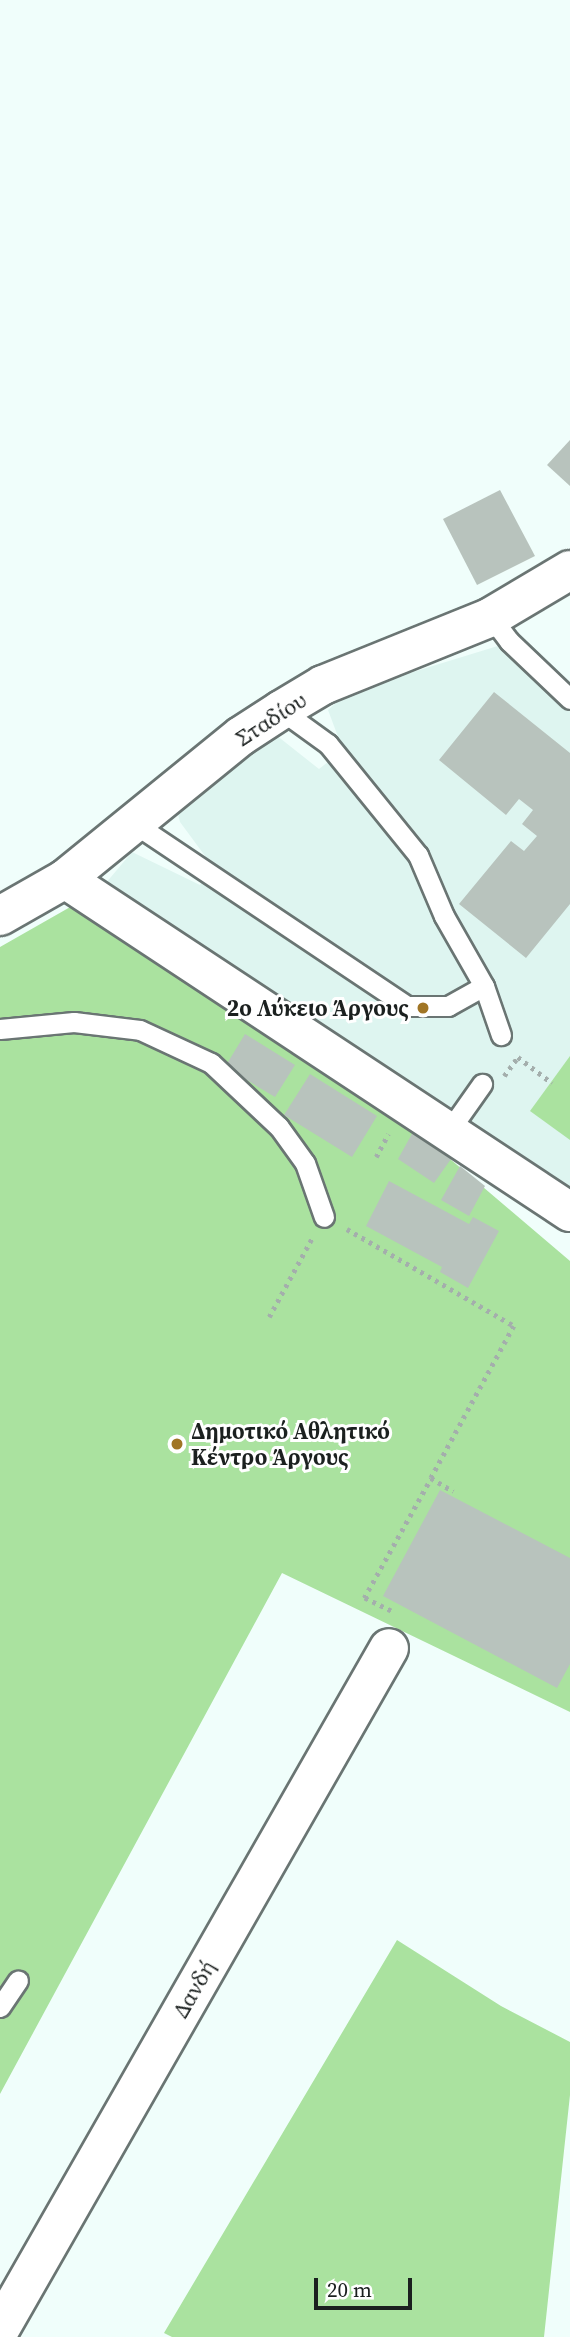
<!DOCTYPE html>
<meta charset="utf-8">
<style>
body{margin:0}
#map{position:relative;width:570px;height:2337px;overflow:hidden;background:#f0fefb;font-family:"Source Serif 4",serif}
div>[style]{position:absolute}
.built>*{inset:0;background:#def5f0}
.green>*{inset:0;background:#aae29f}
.building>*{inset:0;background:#b8c3bd}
.path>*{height:4.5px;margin-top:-2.25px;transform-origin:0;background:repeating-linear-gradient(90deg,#a4aeac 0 3.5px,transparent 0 8.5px)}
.roads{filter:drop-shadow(2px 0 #6a7573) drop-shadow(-2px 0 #6a7573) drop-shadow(0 2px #6a7573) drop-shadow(0 -2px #6a7573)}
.lane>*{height:19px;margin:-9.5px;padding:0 9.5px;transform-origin:9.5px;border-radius:9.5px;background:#fff}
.street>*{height:38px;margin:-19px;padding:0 19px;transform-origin:19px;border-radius:19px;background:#fff}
.dots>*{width:19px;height:19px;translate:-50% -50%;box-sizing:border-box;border:4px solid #fff;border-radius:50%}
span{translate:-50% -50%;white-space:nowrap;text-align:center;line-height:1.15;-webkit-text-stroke:6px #fff;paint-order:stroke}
.street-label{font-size:23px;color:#1b201f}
.poi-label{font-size:23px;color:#1b201f;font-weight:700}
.right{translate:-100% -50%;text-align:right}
.left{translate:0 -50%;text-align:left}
.scale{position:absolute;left:314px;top:2278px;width:98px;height:32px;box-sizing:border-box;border:4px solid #1b201f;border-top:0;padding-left:9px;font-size:21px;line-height:24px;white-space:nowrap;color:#1b201f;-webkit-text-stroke:5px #fff;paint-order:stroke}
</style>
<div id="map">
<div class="built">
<div style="clip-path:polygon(501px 645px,570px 687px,570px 1203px,100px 890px,132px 852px,200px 885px,211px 864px,180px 822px,177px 810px,263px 738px,276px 735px,319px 769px,343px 750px,328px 710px,348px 692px)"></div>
</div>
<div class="green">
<div style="clip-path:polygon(72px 906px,436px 1147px,570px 1261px,570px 1712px,282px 1573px,0 2094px,0 947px)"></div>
<div style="clip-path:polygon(570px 1056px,570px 1140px,530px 1111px)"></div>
<div style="clip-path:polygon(397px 1940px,501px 2006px,570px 2042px,570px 2095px,544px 2337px,172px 2337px,164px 2333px)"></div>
</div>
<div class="building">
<div style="clip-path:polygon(570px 440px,570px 486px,547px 465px)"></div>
<div style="clip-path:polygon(500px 490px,535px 556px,477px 585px,443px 519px)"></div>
<div style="clip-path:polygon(494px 692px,570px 753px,570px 904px,526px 958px,459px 904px,511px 841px,524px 851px,537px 836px,522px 824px,533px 810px,519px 799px,506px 815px,439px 760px)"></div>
<div style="clip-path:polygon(245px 1034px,295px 1065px,275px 1097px,225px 1067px)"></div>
<div style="clip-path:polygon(310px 1074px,377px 1116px,352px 1157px,284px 1115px)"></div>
<div style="clip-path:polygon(413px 1132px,451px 1159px,434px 1183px,398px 1159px)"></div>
<div style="clip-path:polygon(460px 1166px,485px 1186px,469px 1216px,441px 1200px)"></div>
<div style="clip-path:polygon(389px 1181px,469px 1224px,473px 1217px,499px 1231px,468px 1288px,440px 1272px,442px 1267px,366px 1226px)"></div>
<div style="clip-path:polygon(440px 1490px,570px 1558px,570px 1664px,557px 1688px,383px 1596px)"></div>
</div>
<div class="path">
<div style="left:504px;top:1076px;width:24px;rotate:-54deg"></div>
<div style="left:518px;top:1057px;width:43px;rotate:37.4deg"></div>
<div style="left:376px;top:1157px;width:26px;rotate:-62deg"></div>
<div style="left:347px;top:1229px;width:193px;rotate:30.1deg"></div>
<div style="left:514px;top:1326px;width:173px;rotate:118.6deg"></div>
<div style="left:431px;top:1478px;width:26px;rotate:31deg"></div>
<div style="left:269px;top:1317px;width:90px;rotate:-61.4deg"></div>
<div style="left:391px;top:1611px;width:30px;rotate:-154deg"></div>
<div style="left:364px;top:1598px;width:137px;rotate:-60.8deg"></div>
</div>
<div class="roads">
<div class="lane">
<div style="left:491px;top:617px;width:30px;rotate:53deg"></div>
<div style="left:509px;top:641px;width:84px;rotate:43.6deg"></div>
<div style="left:281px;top:710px;width:58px;rotate:35.9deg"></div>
<div style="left:328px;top:744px;width:143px;rotate:51deg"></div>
<div style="left:418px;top:855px;width:66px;rotate:66.9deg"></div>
<div style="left:444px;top:916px;width:81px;rotate:60.3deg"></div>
<div style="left:484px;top:986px;width:52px;rotate:70.9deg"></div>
<div style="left:135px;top:824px;width:327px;rotate:33.8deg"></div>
<div style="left:407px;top:1006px;width:41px"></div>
<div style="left:448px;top:1006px;width:41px;rotate:-29.1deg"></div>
<div style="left:0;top:1029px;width:74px;rotate:-5.4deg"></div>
<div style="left:74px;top:1022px;width:66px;rotate:6.9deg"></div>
<div style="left:140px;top:1030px;width:78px;rotate:24.9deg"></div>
<div style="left:211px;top:1063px;width:93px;rotate:43.3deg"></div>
<div style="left:279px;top:1127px;width:44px;rotate:54.2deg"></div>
<div style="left:305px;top:1163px;width:57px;rotate:70.6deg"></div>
<div style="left:448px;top:1132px;width:59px;rotate:-54.7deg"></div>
<div style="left:0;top:2007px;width:32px;rotate:-56deg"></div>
</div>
<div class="street">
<div style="left:65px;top:879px;width:605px;rotate:33.4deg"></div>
<div style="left:0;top:916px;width:75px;rotate:-29.6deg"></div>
<div style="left:65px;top:879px;width:227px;rotate:-39.1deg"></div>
<div style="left:241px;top:736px;width:48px;rotate:-33deg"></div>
<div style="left:281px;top:710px;width:49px;rotate:-30.8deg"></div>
<div style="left:323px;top:685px;width:181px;rotate:-22deg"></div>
<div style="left:491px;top:617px;width:92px;rotate:-30.7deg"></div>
<div style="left:0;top:2329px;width:784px;rotate:-60.26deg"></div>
</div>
</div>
<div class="dots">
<div style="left:423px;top:1008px;background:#a07525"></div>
<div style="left:177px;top:1444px;background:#a07525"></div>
</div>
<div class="street-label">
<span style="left:271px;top:719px;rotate:-33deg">Σταδίου</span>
<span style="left:194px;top:1989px;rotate:-60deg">Δανδή</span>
</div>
<div class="poi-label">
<span class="right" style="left:409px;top:1008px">2ο Λύκειο Άργους</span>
<span class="left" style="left:191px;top:1444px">Δημοτικό Αθλητικό<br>Κέντρο Άργους</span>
</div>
<div class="scale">20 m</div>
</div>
